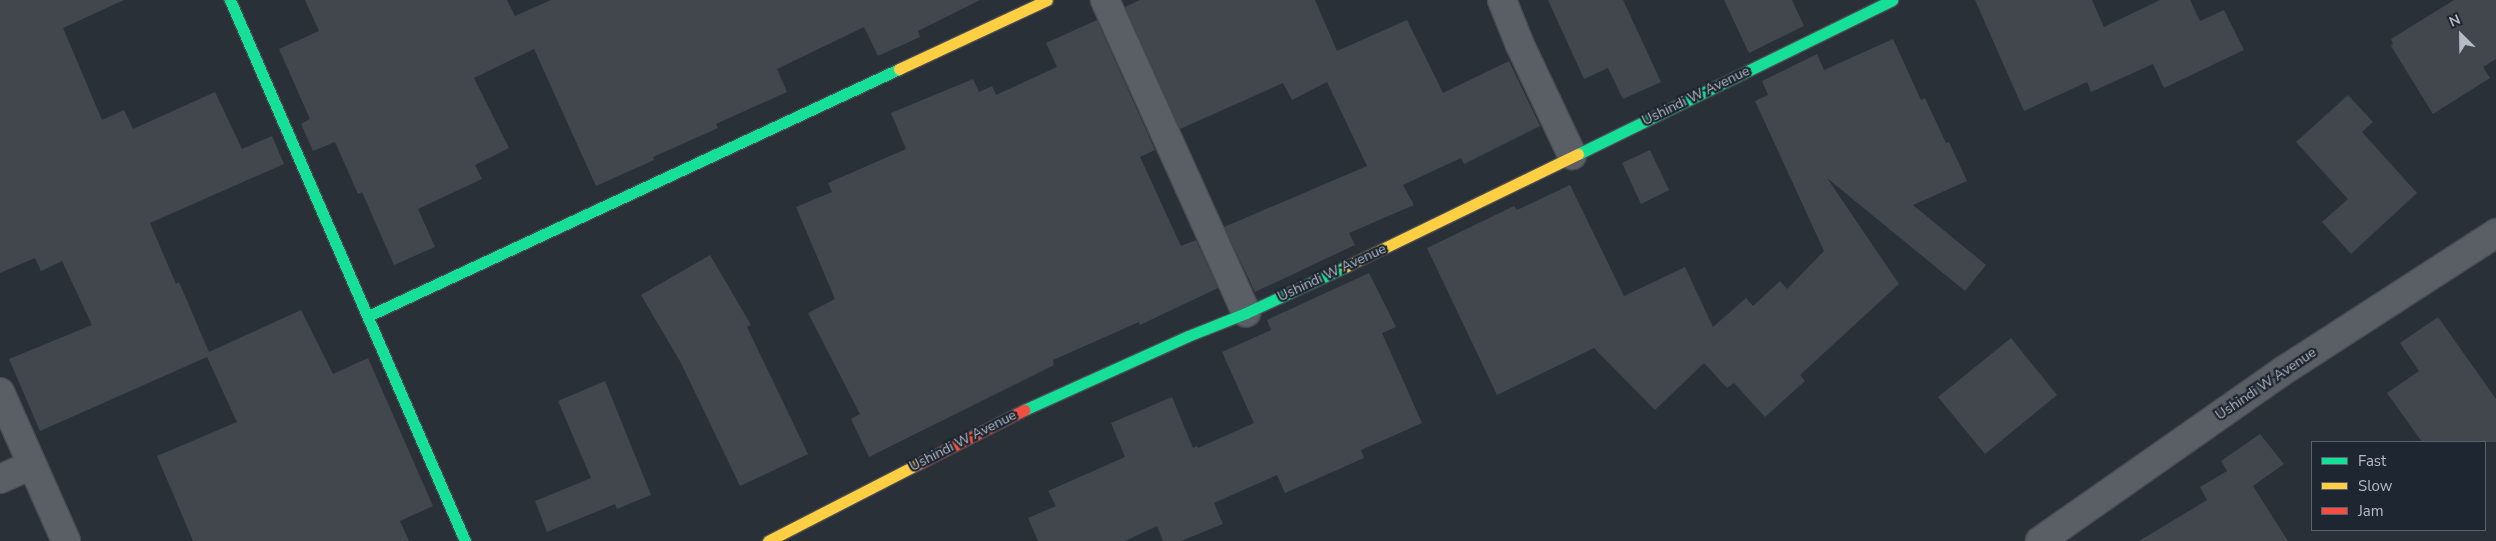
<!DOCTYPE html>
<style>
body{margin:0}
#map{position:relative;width:2496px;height:541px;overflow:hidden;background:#2a3037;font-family:"Nunito Sans",sans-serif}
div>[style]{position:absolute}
.building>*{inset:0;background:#42474d}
.roads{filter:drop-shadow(1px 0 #484c52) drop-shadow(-1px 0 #484c52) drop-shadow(0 1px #484c52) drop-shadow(0 -1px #484c52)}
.street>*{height:28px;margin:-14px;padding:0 14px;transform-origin:14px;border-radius:14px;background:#5a5e65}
.fast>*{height:11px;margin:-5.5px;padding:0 5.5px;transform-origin:5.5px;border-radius:5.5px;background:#16e098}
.slow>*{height:11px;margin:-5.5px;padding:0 5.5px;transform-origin:5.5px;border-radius:5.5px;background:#ffcf43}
.jam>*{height:11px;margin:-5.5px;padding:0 5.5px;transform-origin:5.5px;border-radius:5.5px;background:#f24e42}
span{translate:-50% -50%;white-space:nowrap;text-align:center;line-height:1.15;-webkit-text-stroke:4.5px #1e2631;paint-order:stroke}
.street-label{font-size:14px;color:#b5bcc7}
.legend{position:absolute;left:2311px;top:441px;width:175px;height:90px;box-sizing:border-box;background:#1e2631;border:1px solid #5a626d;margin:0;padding:6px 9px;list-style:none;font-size:15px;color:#b5bcc7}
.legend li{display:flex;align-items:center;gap:10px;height:25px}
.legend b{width:25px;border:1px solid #5a626d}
.north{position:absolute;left:2436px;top:10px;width:50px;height:50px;-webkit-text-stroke:4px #1e2631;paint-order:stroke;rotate:337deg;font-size:14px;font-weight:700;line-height:20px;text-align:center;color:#b5bcc7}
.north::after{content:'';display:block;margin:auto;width:18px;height:22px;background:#b5bcc7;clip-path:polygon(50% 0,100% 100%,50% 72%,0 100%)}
</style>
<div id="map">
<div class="building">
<div style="clip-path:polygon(0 0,124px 0,63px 28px,102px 120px,124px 110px,133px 129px,215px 92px,242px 149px,272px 136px,284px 164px,150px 223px,176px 284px,179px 282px,209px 352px,301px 310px,333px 374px,368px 358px,433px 506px,400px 521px,409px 541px,193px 541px,157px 456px,237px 422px,207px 357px,40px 431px,9px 359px,92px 325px,62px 261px,41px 271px,35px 258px,0 273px)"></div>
<div style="clip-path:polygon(305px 0,507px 0,515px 16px,551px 0,980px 0,918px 31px,920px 37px,878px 56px,864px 27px,777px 69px,787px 92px,716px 124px,718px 128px,653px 157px,654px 160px,596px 186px,534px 49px,474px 78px,509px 148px,475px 165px,482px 179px,418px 209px,435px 247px,394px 265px,362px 192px,358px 194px,335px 142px,313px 151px,301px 124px,310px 119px,279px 49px,319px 31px)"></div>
<div style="clip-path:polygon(1140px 0,1315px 0,1337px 51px,1407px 20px,1443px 93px,1509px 61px,1540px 126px,1464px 164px,1461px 158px,1403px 185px,1414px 205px,1349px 233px,1355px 245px,1255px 292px,1224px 227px,1367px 166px,1327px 82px,1292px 100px,1283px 83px,1180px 129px,1125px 7px)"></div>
<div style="clip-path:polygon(1548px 0,1623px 0,1661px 82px,1623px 99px,1608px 68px,1584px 79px)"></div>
<div style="clip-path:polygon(1724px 0,1792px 0,1804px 26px,1749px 53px)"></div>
<div style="clip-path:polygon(1975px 0,2092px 0,2104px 27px,2160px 0,2190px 0,2200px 21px,2224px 10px,2244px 50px,2164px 88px,2153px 64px,2091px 92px,2087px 82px,2024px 111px)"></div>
<div style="clip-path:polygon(2454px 0,2496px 0,2496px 59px,2483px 67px,2490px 78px,2433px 114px,2391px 46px,2393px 44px,2391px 39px)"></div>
<div style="clip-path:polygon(1097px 20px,1155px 150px,1140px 157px,1181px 246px,1196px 240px,1218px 288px,1140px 325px,1139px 322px,1053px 360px,1054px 365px,869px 457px,851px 419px,860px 414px,808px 313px,835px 299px,796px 207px,832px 192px,828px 183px,906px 149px,891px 113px,973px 79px,979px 92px,992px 86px,996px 95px,1057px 67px,1046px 43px)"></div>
<div style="clip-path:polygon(1893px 39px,1921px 100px,1925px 98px,1946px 143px,1949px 142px,1967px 181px,1913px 205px,1986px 265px,1965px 291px,1827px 178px,1899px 284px,1800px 375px,1805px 381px,1765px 417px,1734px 383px,1727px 388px,1704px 363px,1655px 410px,1594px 348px,1497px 395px,1427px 248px,1514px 206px,1517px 210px,1570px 185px,1624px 296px,1685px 267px,1713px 327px,1746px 298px,1753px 306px,1780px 281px,1787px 289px,1824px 251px,1755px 101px,1768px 95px,1762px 81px,1817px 54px,1824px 70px)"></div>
<div style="clip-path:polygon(2348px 95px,2373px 122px,2362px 132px,2417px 193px,2351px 254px,2322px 222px,2348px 199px,2296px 142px)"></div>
<div style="clip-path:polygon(1650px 150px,1669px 190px,1641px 204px,1622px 163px)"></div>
<div style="clip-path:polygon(710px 255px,751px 325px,747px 327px,808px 454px,740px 486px,681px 363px,641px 295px)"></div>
<div style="clip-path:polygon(1369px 273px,1396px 327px,1382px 333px,1422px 423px,1361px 450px,1364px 458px,1285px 493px,1277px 475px,1214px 503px,1223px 524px,1181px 541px,1163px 541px,1157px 526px,1125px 541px,1038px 541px,1028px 518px,1056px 506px,1048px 491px,1125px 457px,1111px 423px,1172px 397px,1193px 448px,1197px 446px,1198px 448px,1254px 423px,1222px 352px,1271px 330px,1267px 320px)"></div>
<div style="clip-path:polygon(2438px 317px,2496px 399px,2496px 442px,2422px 442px,2387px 393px,2419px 371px,2400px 343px)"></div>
<div style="clip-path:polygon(2011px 338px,2057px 395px,1985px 454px,1938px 397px)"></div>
<div style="clip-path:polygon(605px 381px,651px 495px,617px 509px,615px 504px,547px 532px,535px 501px,591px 478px,558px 401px)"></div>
<div style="clip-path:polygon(2260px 434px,2284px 464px,2253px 486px,2288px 541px,2139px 541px,2207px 500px,2200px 487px,2227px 471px,2221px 461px)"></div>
</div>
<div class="roads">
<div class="street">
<div style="left:1105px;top:0;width:343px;rotate:65.7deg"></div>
<div style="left:1502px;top:0;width:48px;rotate:68.2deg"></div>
<div style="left:1520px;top:45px;width:122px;rotate:64.7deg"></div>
<div style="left:0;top:392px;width:163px;rotate:66.1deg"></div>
<div style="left:0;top:479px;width:35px;rotate:-24deg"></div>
<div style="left:2040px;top:541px;width:297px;rotate:-35deg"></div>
<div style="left:2283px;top:371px;width:254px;rotate:-32.9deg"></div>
</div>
<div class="fast">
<div style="left:230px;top:0;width:590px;rotate:66.52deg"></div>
<div style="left:1578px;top:154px;width:350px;rotate:-26.1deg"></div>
<div style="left:368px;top:316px;width:586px;rotate:-24.95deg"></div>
<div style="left:1024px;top:410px;width:180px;rotate:-24.3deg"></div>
<div style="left:1188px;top:336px;width:62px;rotate:-21.6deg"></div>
<div style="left:1246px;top:313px;width:109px;rotate:-24.9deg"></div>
</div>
<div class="slow">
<div style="left:899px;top:69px;width:163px;rotate:-25deg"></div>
<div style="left:1345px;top:267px;width:259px;rotate:-25.9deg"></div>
<div style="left:768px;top:541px;width:171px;rotate:-27.2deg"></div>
</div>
<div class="jam">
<div style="left:920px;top:463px;width:117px;rotate:-27deg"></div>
</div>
</div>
<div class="street-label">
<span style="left:1696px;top:96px;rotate:-26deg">Ushindi W Avenue</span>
<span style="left:1332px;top:273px;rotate:-25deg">Ushindi W Avenue</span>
<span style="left:2266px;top:384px;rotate:-34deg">Ushindi W Avenue</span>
<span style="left:963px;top:441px;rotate:-27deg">Ushindi W Avenue</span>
</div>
<ul class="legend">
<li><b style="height:6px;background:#16e098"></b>Fast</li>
<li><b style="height:6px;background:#ffcf43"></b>Slow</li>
<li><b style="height:6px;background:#f24e42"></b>Jam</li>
</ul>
<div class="north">N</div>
</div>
